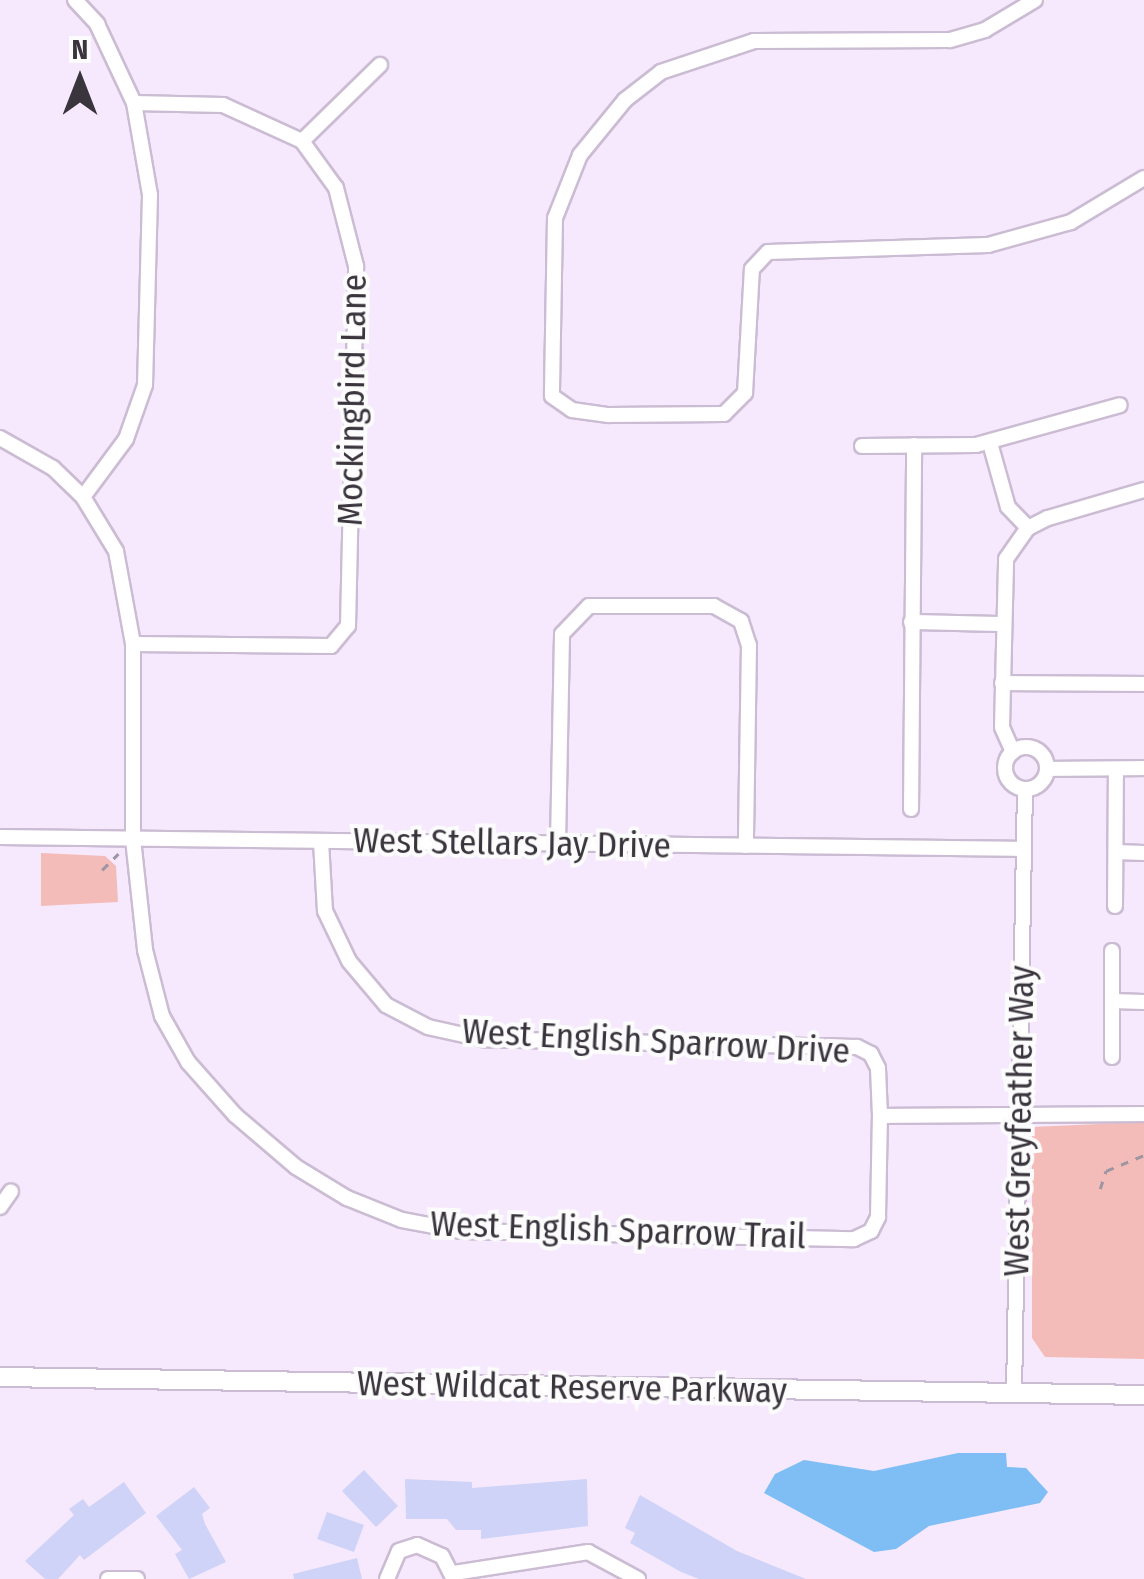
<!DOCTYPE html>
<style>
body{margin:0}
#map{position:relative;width:1144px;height:1579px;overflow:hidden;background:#f6e9fd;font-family:"Fira Sans Condensed",sans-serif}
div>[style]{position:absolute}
.green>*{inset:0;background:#f4bcb8}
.water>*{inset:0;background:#7ebef4}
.building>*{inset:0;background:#cfd3f8}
.path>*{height:2.5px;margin-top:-1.25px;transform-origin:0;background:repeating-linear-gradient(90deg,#9e95a3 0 8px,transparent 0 16px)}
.roads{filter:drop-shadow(2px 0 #cbbcd3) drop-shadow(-2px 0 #cbbcd3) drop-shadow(0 2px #cbbcd3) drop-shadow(0 -2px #cbbcd3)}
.street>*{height:14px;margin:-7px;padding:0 7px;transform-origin:7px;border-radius:7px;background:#fff}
.street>.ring{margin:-7px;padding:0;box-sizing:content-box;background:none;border:14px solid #fff;border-radius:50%}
.secondary>*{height:18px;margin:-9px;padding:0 9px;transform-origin:9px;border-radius:9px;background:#fff}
span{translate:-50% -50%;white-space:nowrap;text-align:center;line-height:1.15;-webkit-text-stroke:8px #fcfcfc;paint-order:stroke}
.street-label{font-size:35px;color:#3a343d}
.north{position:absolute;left:30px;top:30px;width:100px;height:100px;-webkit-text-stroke:8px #fcfcfc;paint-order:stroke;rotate:0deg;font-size:28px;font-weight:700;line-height:40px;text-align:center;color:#3a343d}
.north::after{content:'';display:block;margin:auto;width:35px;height:45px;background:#3a343d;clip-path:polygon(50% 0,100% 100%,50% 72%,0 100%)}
</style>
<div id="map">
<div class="green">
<div style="clip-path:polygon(41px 853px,105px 856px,116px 866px,118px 902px,41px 906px)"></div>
<div style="clip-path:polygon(1144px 1122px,1144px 1359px,1045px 1357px,1032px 1338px,1032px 1127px)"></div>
</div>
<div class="water">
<div style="clip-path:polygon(958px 1453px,1006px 1453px,1007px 1467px,1026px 1468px,1048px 1492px,1040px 1503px,929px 1526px,896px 1549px,874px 1552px,764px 1493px,775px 1474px,804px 1460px,874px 1471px)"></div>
</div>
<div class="building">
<div style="clip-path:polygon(364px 1470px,398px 1506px,376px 1527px,342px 1491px)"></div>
<div style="clip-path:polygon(405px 1479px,472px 1482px,472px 1488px,587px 1479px,588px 1526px,481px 1539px,481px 1530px,456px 1530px,447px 1519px,406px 1519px)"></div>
<div style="clip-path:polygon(124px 1482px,146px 1513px,84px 1560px,80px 1555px,58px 1579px,45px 1579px,25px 1561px,74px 1515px,69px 1509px,83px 1499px,89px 1507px)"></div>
<div style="clip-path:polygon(194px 1487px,210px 1508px,202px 1514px,205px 1524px,226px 1562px,189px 1579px,175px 1554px,182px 1550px,156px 1516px)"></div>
<div style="clip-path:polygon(640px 1495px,737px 1551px,806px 1579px,699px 1579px,681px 1572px,630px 1543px,635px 1533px,625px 1528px)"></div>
<div style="clip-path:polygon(327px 1512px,364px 1525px,354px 1552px,317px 1539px)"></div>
<div style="clip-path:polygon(357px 1558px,362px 1579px,294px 1579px,293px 1574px)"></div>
</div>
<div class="path">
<div style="left:102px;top:870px;width:23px;rotate:-45deg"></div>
<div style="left:1100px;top:1189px;width:19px;rotate:-72deg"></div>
<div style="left:1106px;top:1171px;width:41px;rotate:-22.8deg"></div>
</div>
<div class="roads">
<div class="street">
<div style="left:75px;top:0;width:33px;rotate:47deg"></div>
<div style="left:97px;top:24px;width:87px;rotate:64.9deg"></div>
<div style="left:134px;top:103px;width:93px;rotate:80.1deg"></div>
<div style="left:150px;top:195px;width:190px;rotate:91.5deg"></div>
<div style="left:145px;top:385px;width:57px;rotate:109.4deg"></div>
<div style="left:126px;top:439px;width:72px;rotate:126.6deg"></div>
<div style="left:1035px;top:0;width:58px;rotate:149deg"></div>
<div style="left:985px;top:30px;width:37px;rotate:164deg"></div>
<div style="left:949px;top:40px;width:195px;rotate:179.7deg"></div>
<div style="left:754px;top:41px;width:98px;rotate:161.6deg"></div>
<div style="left:661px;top:72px;width:46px;rotate:142.1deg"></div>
<div style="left:625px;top:100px;width:71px;rotate:129.3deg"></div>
<div style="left:580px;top:155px;width:68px;rotate:111.6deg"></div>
<div style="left:555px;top:218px;width:178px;rotate:91deg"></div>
<div style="left:552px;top:396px;width:24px;rotate:35deg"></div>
<div style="left:572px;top:410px;width:37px;rotate:8deg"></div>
<div style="left:609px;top:415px;width:115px;rotate:-0.5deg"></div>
<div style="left:724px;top:414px;width:30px;rotate:-45deg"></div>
<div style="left:745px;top:393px;width:124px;rotate:-86.8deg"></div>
<div style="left:752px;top:269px;width:23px;rotate:-47deg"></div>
<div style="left:768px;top:252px;width:220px;rotate:-1.8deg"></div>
<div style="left:988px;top:245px;width:86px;rotate:-15.5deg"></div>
<div style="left:1071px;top:222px;width:85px;rotate:-31.1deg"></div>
<div style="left:302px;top:141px;width:109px;rotate:-44.3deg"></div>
<div style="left:0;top:438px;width:61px;rotate:29.5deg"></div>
<div style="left:53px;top:468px;width:42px;rotate:44deg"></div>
<div style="left:83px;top:497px;width:63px;rotate:58.6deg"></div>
<div style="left:116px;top:551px;width:95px;rotate:79.6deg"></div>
<div style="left:133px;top:644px;width:195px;rotate:90deg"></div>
<div style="left:133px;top:839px;width:112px;rotate:83.8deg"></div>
<div style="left:145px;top:950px;width:68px;rotate:75.6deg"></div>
<div style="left:162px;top:1016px;width:53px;rotate:60.5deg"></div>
<div style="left:188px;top:1062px;width:71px;rotate:48.4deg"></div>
<div style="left:235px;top:1115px;width:80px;rotate:40.4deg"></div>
<div style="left:296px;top:1167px;width:60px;rotate:31.3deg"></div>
<div style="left:347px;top:1198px;width:59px;rotate:21.8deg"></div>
<div style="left:402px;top:1220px;width:60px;rotate:10.6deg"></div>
<div style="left:461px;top:1231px;width:393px;rotate:1.2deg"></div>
<div style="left:854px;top:1239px;width:19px;rotate:-25deg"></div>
<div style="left:871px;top:1231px;width:16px;rotate:-63deg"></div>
<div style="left:878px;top:1217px;width:101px;rotate:-88.9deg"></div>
<div style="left:880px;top:1116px;width:48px;rotate:-92.4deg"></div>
<div style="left:878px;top:1068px;width:16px;rotate:-117deg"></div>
<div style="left:871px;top:1054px;width:16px;rotate:-153deg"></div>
<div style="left:857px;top:1047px;width:375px;rotate:-178.8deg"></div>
<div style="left:482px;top:1039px;width:55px;rotate:-167.5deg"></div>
<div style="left:428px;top:1027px;width:47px;rotate:-152.4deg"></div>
<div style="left:386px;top:1005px;width:57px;rotate:-130.1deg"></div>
<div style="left:349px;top:961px;width:55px;rotate:-115.6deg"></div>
<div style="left:325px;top:911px;width:70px;rotate:-93.3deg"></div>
<div style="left:990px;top:443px;width:66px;rotate:74.3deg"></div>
<div style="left:1008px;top:507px;width:29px;rotate:46deg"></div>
<div style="left:862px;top:446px;width:114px;rotate:-0.5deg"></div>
<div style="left:976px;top:445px;width:149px;rotate:-15.5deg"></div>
<div style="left:911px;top:622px;width:91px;rotate:1.3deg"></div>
<div style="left:133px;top:644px;width:198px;rotate:0.6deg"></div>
<div style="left:331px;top:646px;width:26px;rotate:-50deg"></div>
<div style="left:348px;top:626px;width:360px;rotate:-88.7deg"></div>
<div style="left:356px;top:266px;width:81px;rotate:-104.4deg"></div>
<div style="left:336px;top:188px;width:58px;rotate:-125.9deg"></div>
<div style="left:302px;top:141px;width:87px;rotate:-155.5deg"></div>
<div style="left:223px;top:105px;width:89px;rotate:-178.7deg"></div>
<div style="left:1002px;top:683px;width:142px;rotate:0.4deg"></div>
<div class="ring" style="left:1005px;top:747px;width:28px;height:28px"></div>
<div style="left:1013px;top:752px;width:27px;rotate:-114deg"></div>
<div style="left:1002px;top:727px;width:168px;rotate:-88.6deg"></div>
<div style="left:1006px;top:559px;width:38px;rotate:-55deg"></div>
<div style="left:1028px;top:528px;width:22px;rotate:-27deg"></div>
<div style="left:1048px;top:518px;width:100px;rotate:-16.3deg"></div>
<div style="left:1048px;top:769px;width:96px;rotate:-0.6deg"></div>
<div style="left:911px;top:809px;width:364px;rotate:-89.5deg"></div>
<div style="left:0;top:837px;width:1024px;rotate:0.67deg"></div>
<div style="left:558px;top:844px;width:210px;rotate:-88.9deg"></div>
<div style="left:562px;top:634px;width:39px;rotate:-46deg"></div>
<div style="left:589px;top:606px;width:125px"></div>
<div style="left:714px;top:606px;width:31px;rotate:29deg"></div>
<div style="left:741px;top:621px;width:25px;rotate:72deg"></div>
<div style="left:749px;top:645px;width:201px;rotate:90.9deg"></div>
<div style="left:1116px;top:852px;width:28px;rotate:2deg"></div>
<div style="left:1115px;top:906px;width:137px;rotate:-89.6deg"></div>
<div style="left:1112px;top:1001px;width:32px;rotate:2deg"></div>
<div style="left:1112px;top:1057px;width:106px;rotate:-90deg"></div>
<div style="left:880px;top:1116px;width:264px;rotate:-0.4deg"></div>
<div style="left:0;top:1207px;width:19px;rotate:-55deg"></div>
<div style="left:1014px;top:1394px;width:605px;rotate:-88.96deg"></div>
<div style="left:454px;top:1573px;width:136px;rotate:-8.9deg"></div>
<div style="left:588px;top:1552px;width:57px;rotate:28.4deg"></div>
<div style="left:108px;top:1579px;width:29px"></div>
<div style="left:387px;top:1579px;width:30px;rotate:-67deg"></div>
<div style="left:399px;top:1551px;width:19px;rotate:-18deg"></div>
<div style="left:417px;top:1545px;width:27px;rotate:24deg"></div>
<div style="left:442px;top:1556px;width:25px;rotate:63deg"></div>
</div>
<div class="secondary">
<div style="left:0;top:1377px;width:1144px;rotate:0.9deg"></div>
</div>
</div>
<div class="street-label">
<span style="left:352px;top:400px;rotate:-89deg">Mockingbird Lane</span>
<span style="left:512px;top:843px;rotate:1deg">West Stellars Jay Drive</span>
<span style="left:656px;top:1041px;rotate:3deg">West English Sparrow Drive</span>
<span style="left:1019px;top:1121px;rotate:-89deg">West Greyfeather Way</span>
<span style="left:618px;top:1230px;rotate:2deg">West English Sparrow Trail</span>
<span style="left:572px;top:1387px;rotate:1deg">West Wildcat Reserve Parkway</span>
</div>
<div class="north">N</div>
</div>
